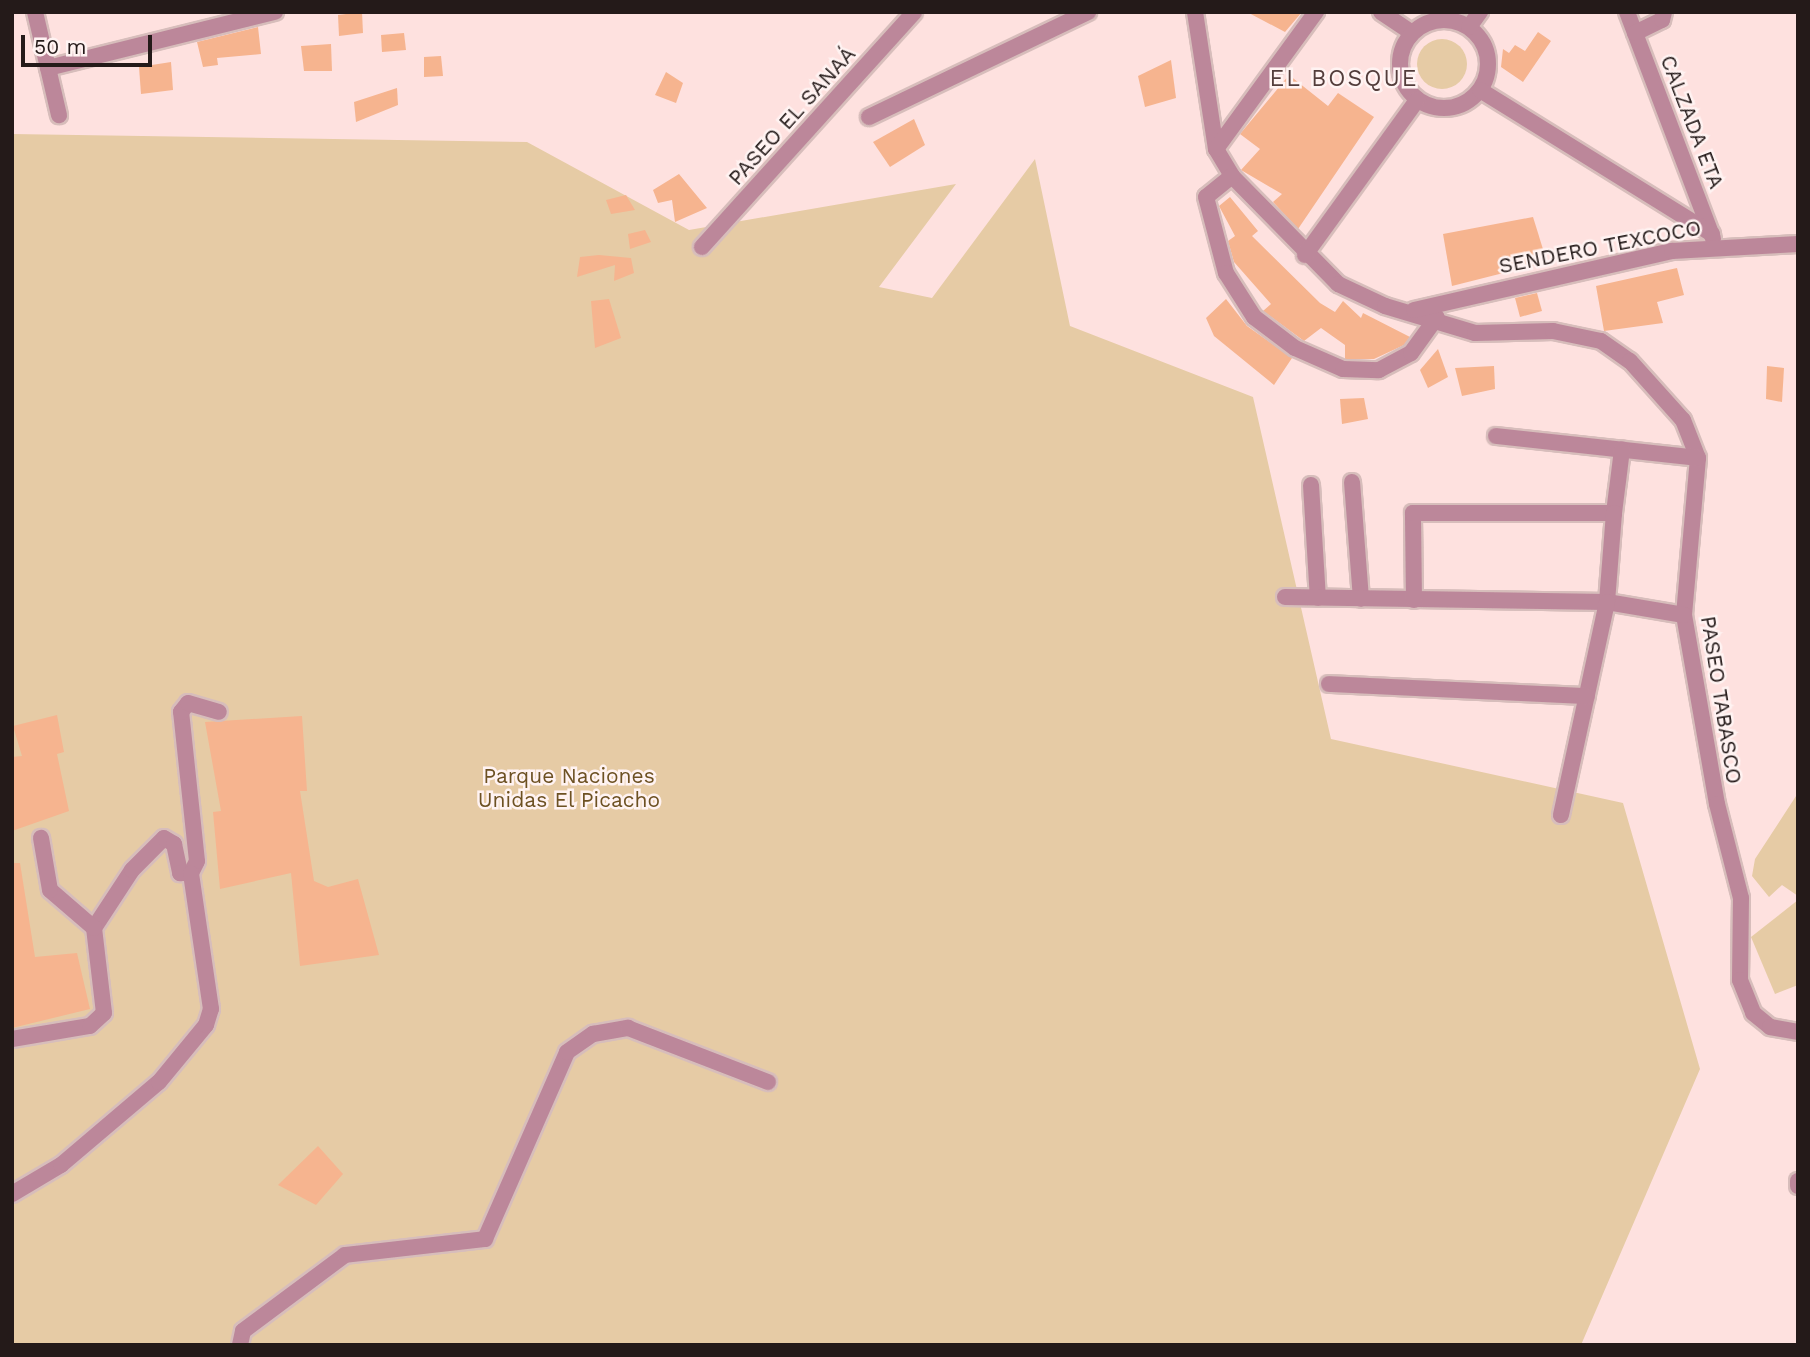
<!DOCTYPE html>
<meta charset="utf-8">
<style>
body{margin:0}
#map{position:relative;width:1810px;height:1357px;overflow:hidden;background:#fee1df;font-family:"Work Sans",sans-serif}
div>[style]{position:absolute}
.green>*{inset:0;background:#e6cba5}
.round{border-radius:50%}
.building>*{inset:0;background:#f6b48f}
.roads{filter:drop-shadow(2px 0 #d7bdbb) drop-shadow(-2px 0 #d7bdbb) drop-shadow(0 2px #d7bdbb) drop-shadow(0 -2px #d7bdbb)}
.street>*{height:16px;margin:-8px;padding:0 8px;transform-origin:8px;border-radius:8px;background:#bc879a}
.street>.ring{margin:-8px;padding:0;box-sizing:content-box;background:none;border:16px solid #bc879a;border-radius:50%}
span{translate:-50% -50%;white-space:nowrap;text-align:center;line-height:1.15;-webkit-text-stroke:5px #fff3f2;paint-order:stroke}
.street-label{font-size:21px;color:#241a19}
.park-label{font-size:21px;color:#6d5122}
.neighbourhood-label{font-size:23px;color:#533d3b;letter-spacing:2px}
.frame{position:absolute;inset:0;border:14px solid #241a19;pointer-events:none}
.scale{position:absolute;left:21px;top:35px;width:131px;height:32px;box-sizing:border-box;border:4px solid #241a19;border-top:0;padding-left:9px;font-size:21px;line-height:24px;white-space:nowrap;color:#241a19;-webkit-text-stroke:5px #fff3f2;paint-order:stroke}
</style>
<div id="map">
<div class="green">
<div class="round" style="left:1417px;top:39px;width:50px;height:50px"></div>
<div style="clip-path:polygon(12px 134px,527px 142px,689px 230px,956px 184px,879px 287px,932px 298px,1035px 159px,1070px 326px,1253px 397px,1331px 739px,1623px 803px,1700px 1069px,1581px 1345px,12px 1345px)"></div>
<div style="clip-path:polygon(1798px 793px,1798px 896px,1782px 885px,1769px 897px,1752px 876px,1755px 859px)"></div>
<div style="clip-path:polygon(1798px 900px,1798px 985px,1775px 994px,1751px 937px)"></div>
</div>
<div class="building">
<div style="clip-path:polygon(362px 12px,363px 33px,339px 36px,338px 15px)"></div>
<div style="clip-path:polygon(1247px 12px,1302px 12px,1285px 32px)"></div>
<div style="clip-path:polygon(258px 27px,261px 54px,217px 58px,218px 65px,203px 67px,197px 42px)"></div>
<div style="clip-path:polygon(1538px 32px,1551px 41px,1523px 82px,1501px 67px,1503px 49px,1509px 53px,1515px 45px,1525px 51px)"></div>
<div style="clip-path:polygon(404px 33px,406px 50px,382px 52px,381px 35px)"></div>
<div style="clip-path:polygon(331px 44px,332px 71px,304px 71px,301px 46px)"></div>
<div style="clip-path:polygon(441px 56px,443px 76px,424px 77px,424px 57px)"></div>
<div style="clip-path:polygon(1171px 60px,1176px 98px,1145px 107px,1138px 76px)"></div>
<div style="clip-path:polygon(171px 62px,173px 90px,141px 94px,139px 67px)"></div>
<div style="clip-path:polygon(666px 72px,683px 83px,676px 103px,655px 95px)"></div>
<div style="clip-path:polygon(1289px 75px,1328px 106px,1338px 93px,1374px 117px,1298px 229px,1273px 202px,1282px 194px,1241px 170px,1260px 149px,1240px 134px)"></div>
<div style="clip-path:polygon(397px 88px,398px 105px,356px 122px,354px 102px)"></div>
<div style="clip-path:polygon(914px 119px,925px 145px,890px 167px,873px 142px)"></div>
<div style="clip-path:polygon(679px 174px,707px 208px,675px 222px,672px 200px,658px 203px,653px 190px)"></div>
<div style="clip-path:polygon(626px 195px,635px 210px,611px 214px,606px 200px)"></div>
<div style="clip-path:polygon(1230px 197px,1258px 231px,1252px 236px,1320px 303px,1335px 312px,1343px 301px,1361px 318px,1363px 313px,1410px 337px,1404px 345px,1374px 359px,1345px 359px,1345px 345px,1321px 328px,1304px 341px,1263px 311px,1271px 304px,1234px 262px,1228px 241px,1235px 236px,1219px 206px)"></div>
<div style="clip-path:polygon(1533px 217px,1547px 262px,1452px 286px,1443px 234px)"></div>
<div style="clip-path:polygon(645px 230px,651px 242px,630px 249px,628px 234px)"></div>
<div style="clip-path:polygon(599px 255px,631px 258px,634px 273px,614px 281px,615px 265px,577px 277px,580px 257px)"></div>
<div style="clip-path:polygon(1677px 268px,1684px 295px,1657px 302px,1663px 323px,1604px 331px,1596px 286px)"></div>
<div style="clip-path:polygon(1537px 293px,1542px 311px,1520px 317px,1515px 298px)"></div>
<div style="clip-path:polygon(609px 299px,621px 338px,595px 348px,591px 301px)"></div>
<div style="clip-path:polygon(1226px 299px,1247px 326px,1292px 358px,1274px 385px,1214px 336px,1206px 318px)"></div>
<div style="clip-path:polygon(1438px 349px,1448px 377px,1428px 388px,1420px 370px)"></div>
<div style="clip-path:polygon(1494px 366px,1495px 389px,1462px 396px,1455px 368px)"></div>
<div style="clip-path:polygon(1767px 366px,1784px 368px,1782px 402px,1766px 399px)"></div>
<div style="clip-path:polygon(1364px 398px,1368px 419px,1342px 424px,1340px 399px)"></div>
<div style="clip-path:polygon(57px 715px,64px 752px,57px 754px,69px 811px,12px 831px,12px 757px,22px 756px,13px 726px)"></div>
<div style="clip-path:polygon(302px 716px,307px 791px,300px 791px,314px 881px,328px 887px,358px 879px,379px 955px,300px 966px,291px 873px,220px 889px,213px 812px,221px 811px,205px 722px)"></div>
<div style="clip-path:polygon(12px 863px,20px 863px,35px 957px,77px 953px,90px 1009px,12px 1028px)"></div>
<div style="clip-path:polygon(318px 1146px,343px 1174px,316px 1205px,278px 1185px)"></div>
</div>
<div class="roads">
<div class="street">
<div style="left:35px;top:12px;width:106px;rotate:76.9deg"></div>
<div style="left:1195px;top:12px;width:139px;rotate:81.3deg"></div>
<div style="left:1216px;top:149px;width:31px;rotate:59deg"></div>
<div style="left:1232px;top:176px;width:151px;rotate:45.5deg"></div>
<div style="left:1338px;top:284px;width:52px;rotate:25.1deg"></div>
<div style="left:1385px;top:306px;width:94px;rotate:16.7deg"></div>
<div style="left:1475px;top:333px;width:78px;rotate:-1.5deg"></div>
<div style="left:1553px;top:331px;width:49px;rotate:11.8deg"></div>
<div style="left:1601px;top:341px;width:35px;rotate:35deg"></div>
<div style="left:1630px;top:361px;width:79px;rotate:48.1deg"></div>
<div style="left:1683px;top:420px;width:41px;rotate:68.5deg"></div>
<div style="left:1698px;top:458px;width:158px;rotate:95.1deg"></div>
<div style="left:1684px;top:615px;width:192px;rotate:80.1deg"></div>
<div style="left:1717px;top:804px;width:97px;rotate:75.7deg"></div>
<div style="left:1741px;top:898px;width:82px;rotate:90.7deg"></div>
<div style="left:1740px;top:980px;width:35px;rotate:68deg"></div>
<div style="left:1753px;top:1013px;width:22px;rotate:39deg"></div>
<div style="left:1770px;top:1027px;width:28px;rotate:10deg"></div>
<div style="left:1381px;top:12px;width:37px;rotate:34deg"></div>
<div style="left:1627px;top:12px;width:242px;rotate:69.2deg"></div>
<div class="ring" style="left:1400px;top:20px;width:72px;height:72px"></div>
<div style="left:1469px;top:27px;width:19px;rotate:-54deg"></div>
<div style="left:1635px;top:33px;width:30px;rotate:-26deg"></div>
<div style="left:1662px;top:20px;width:8px;rotate:-76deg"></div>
<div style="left:48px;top:68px;width:234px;rotate:-13.9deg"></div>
<div style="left:1480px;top:90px;width:273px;rotate:31.8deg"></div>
<div style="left:869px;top:117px;width:243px;rotate:-25.6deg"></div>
<div style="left:1216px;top:149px;width:170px;rotate:-53.9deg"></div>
<div style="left:1232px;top:176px;width:33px;rotate:141deg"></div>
<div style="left:1206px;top:197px;width:79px;rotate:75.3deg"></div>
<div style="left:1226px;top:273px;width:52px;rotate:57.5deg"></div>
<div style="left:1254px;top:317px;width:51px;rotate:37.1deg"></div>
<div style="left:1295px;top:348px;width:52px;rotate:23.6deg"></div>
<div style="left:1343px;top:369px;width:36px;rotate:2deg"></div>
<div style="left:1379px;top:370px;width:36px;rotate:-28deg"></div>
<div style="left:1411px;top:353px;width:44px;rotate:-54.2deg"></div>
<div style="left:702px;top:247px;width:316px;rotate:-47.9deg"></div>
<div style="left:1305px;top:255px;width:191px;rotate:-54.1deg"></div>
<div style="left:1414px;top:310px;width:265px;rotate:-12.9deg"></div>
<div style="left:1672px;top:251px;width:126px;rotate:-3.2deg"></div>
<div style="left:1496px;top:436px;width:203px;rotate:6.2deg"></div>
<div style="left:1352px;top:482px;width:117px;rotate:85.6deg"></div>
<div style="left:1311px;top:485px;width:113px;rotate:86.5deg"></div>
<div style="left:1614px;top:513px;width:64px;rotate:-82.8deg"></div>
<div style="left:1285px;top:597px;width:322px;rotate:0.9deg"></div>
<div style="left:1607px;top:602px;width:78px;rotate:9.6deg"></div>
<div style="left:1414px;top:600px;width:87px;rotate:-90.7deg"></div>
<div style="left:1413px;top:513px;width:201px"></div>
<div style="left:1614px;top:513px;width:89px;rotate:94.5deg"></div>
<div style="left:1607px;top:602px;width:218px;rotate:102.2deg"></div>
<div style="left:1329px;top:684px;width:258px;rotate:2.7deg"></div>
<div style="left:94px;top:928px;width:69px;rotate:-56.8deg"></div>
<div style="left:132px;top:870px;width:45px;rotate:-45deg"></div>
<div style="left:164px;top:838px;width:12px;rotate:31deg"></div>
<div style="left:174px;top:844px;width:30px;rotate:78deg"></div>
<div style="left:180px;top:873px;width:11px"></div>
<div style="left:191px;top:873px;width:13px;rotate:-63deg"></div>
<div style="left:197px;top:861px;width:150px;rotate:-96.1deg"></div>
<div style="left:181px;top:712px;width:11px;rotate:-52deg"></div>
<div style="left:188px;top:703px;width:32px;rotate:16deg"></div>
<div style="left:12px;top:1039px;width:79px;rotate:-9.5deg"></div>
<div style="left:90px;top:1026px;width:19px;rotate:-43deg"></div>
<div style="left:104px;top:1013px;width:86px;rotate:-96.7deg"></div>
<div style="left:94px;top:928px;width:58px;rotate:-139.2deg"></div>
<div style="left:50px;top:890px;width:53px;rotate:-99.8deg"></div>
<div style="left:1798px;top:1181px;width:5px;rotate:90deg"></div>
<div style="left:12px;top:1194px;width:57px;rotate:-30.6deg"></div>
<div style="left:61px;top:1165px;width:128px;rotate:-40.3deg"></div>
<div style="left:159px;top:1082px;width:74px;rotate:-50.5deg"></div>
<div style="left:206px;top:1025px;width:17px;rotate:-73deg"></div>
<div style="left:211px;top:1009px;width:137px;rotate:-98.4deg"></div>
<div style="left:240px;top:1345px;width:14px;rotate:-78deg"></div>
<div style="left:243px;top:1331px;width:127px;rotate:-36.7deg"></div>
<div style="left:345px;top:1255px;width:141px;rotate:-6.5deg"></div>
<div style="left:485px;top:1239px;width:204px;rotate:-66.3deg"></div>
<div style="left:567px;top:1052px;width:32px;rotate:-35deg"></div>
<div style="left:593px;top:1034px;width:36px;rotate:-10deg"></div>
<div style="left:628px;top:1028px;width:150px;rotate:21.1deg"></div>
</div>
</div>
<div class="street-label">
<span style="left:792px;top:116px;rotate:-48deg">PASEO EL SANAÁ</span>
<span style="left:1692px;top:122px;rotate:69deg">CALZADA ETA</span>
<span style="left:1600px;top:247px;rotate:-11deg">SENDERO TEXCOCO</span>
<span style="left:1721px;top:700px;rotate:81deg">PASEO TABASCO</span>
</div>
<div class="park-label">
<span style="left:569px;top:788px">Parque Naciones<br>Unidas El Picacho</span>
</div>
<div class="neighbourhood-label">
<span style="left:1344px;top:79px">EL BOSQUE</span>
</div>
<div class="frame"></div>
<div class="scale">50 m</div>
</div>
